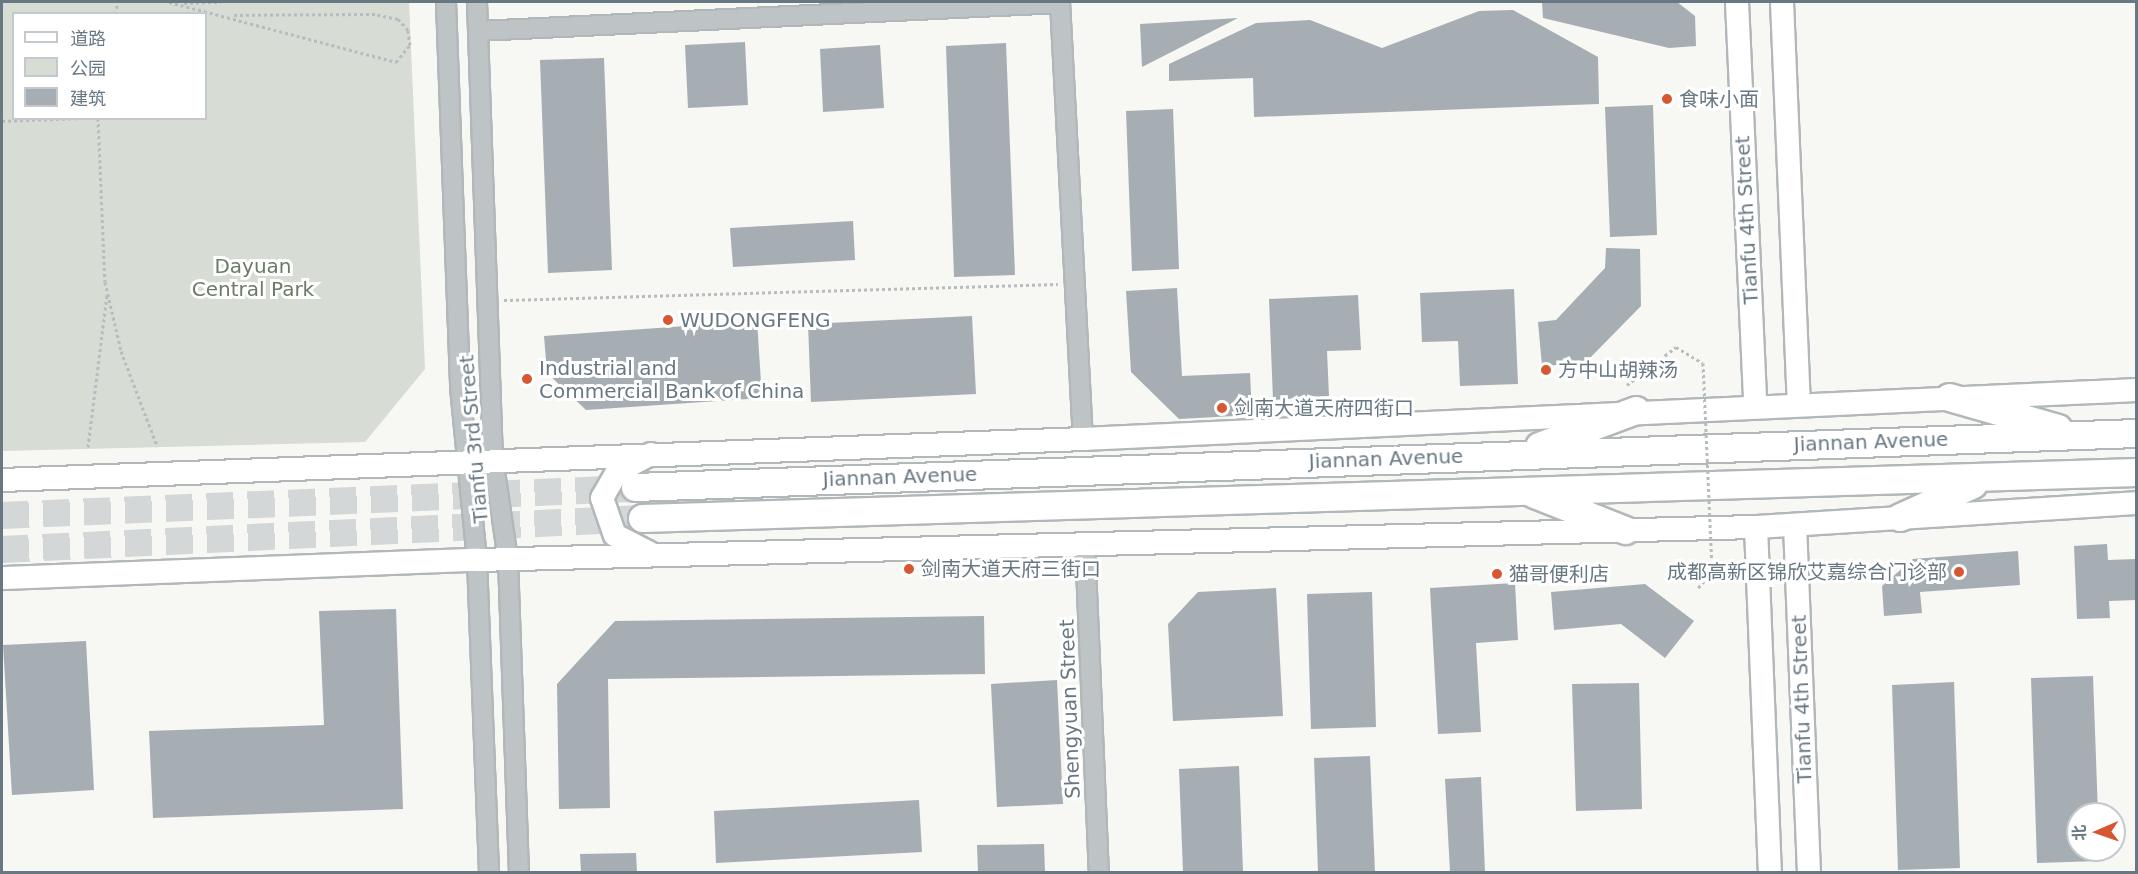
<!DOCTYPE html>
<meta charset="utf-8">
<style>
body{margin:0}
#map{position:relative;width:2138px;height:874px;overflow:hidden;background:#f7f7f4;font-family:"DejaVu Sans","Noto Sans SC",sans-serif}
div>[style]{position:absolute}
.green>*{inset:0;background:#d7dcd4}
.building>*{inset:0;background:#a6aeb3}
.highway-tunnel>*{height:27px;margin-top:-13.5px;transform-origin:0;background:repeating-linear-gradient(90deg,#d3d7d8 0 27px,transparent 0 41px)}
.path>*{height:3px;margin-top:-1.5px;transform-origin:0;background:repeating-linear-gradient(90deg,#b9bcbe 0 3px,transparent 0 6px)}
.roads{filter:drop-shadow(2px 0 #b2b7ba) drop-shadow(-2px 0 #b2b7ba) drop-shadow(0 2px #b2b7ba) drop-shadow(0 -2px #b2b7ba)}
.minor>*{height:18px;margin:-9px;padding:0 9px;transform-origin:9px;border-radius:9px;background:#bec3c6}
.major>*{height:22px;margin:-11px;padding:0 11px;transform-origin:11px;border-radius:11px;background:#fff}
.highway>*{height:27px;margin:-13.5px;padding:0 13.5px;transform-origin:13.5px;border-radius:13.5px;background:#fff}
.path-bridge>*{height:3px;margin-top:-1.5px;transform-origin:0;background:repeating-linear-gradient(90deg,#b9bcbe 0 3px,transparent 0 6px)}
.dots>*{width:16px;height:16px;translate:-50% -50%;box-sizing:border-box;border:3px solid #fff;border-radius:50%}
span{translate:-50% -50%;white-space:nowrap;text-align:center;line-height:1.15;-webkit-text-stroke:6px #fff;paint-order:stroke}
.poi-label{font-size:20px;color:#687883}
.left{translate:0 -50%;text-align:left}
.right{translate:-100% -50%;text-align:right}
.street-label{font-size:20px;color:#687883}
.park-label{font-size:20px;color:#6b7b66}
.frame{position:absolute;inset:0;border:3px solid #687883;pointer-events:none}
.legend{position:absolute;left:12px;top:12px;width:195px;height:108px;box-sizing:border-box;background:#fff;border:2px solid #c3c9cd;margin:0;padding:8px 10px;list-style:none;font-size:18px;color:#687883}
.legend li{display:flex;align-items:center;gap:12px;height:30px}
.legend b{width:30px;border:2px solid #c3c9cd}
.north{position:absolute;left:2066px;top:802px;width:60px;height:60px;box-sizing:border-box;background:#fff;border:2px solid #c3c9cd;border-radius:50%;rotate:268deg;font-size:16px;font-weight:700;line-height:24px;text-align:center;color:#687883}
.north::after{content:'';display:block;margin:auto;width:21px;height:27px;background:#d85733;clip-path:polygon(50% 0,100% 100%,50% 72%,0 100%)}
</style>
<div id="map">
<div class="green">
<div style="clip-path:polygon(evenodd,2px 2px,409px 2px,425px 369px,365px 442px,2px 451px,2px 2px,14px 14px,206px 14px,206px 118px,14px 118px,14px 14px)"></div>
</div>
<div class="building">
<div style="clip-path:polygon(1542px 2px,1677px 2px,1695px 16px,1696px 46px,1669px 48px,1543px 18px)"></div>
<div style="clip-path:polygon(1513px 10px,1598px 57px,1599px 104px,1254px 117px,1253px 78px,1169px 81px,1169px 64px,1256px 23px,1310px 20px,1382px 48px,1479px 11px)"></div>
<div style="clip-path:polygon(1238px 18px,1142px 67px,1140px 24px)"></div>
<div style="clip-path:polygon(745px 42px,748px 105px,688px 108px,685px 45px)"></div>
<div style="clip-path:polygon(1006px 43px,1015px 275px,954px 277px,946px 46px)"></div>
<div style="clip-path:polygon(880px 45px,884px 108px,823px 112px,820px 49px)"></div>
<div style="clip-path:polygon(604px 58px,612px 270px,548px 273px,540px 60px)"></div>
<div style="clip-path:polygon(1653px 105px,1657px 235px,1610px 237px,1605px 107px)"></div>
<div style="clip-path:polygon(1173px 109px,1179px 269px,1132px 271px,1126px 111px)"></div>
<div style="clip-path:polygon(853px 221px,855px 260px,733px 267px,730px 228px)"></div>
<div style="clip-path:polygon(1606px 248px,1640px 249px,1641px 306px,1585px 363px,1542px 366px,1538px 322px,1556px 320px,1605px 268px)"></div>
<div style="clip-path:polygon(1177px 288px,1182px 376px,1250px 373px,1252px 415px,1179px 419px,1131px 372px,1126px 291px)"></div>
<div style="clip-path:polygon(1514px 289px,1518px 384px,1460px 386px,1458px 341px,1422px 342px,1420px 293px)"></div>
<div style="clip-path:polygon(1358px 295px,1361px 350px,1327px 351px,1329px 396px,1273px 400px,1269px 299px)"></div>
<div style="clip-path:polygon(972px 316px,976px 394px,811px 402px,808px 324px)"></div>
<div style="clip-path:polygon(757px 321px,762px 398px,586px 410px,547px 373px,544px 336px)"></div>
<div style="clip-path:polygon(2107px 544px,2108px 560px,2136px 559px,2136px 600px,2109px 601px,2110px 618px,2077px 619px,2074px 546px)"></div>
<div style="clip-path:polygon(2018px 551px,2020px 585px,1920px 592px,1922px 613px,1884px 616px,1882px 586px,1913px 559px)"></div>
<div style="clip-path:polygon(1515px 583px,1518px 640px,1476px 643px,1481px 732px,1438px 734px,1430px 588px)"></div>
<div style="clip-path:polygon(1645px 584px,1694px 621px,1665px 658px,1621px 624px,1554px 630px,1551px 592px)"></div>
<div style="clip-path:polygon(1276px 588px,1283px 716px,1173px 721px,1168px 624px,1198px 592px)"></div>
<div style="clip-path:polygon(1372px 592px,1376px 727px,1311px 729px,1307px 594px)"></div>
<div style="clip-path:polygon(396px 609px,403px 809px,153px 818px,149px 731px,324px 725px,319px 611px)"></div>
<div style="clip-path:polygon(984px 616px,985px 674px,608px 679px,610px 808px,559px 809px,557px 684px,615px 621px)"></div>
<div style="clip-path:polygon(86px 641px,94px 790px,12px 795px,3px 645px)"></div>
<div style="clip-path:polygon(2093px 676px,2098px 814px,2078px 814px,2078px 850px,2099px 850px,2099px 861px,2037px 863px,2031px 678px)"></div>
<div style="clip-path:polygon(1057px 680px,1063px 804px,997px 807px,991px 684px)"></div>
<div style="clip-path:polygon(1954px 682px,1960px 868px,1898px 870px,1892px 685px)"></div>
<div style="clip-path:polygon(1639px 683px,1642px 809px,1576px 811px,1572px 684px)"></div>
<div style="clip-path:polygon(1370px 756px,1375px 872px,1318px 872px,1314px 758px)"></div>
<div style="clip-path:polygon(1239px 766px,1243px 872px,1183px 872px,1179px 769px)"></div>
<div style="clip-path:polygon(1481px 777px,1485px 872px,1450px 872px,1445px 779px)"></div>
<div style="clip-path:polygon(919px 800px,922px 852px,716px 863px,714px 811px)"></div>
<div style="clip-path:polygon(1044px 844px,1045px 872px,978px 872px,977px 845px)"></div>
<div style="clip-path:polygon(636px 853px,637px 872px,581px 872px,580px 854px)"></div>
</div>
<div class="highway-tunnel">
<div style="left:2px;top:515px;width:629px;rotate:-2.46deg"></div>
<div style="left:2px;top:549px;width:641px;rotate:-2.77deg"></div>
</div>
<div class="path">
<div style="left:169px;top:2px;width:235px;rotate:14.8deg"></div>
<div style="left:396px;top:62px;width:22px;rotate:-51deg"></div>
<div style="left:410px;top:45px;width:15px;rotate:-98deg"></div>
<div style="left:408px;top:30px;width:15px;rotate:-132deg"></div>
<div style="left:398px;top:19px;width:24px;rotate:-168deg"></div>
<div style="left:375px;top:14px;width:143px;rotate:179.6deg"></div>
<div style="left:184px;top:3px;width:37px;rotate:-2deg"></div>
<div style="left:115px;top:14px;width:12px;rotate:-76deg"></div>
<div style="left:98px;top:118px;width:164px;rotate:87.6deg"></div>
<div style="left:105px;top:282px;width:71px;rotate:76.9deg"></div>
<div style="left:121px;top:351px;width:102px;rotate:69.2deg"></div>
<div style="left:2px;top:121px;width:80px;rotate:-2.1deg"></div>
<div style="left:504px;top:300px;width:554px;rotate:-1.65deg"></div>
<div style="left:88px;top:447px;width:154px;rotate:-82.9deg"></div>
</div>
<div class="roads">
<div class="minor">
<div style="left:446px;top:2px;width:385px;rotate:87.9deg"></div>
<div style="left:460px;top:387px;width:174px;rotate:84.4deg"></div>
<div style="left:477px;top:560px;width:312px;rotate:87.8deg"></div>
<div style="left:477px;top:2px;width:456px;rotate:88deg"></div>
<div style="left:493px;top:458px;width:102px;rotate:81.6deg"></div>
<div style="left:508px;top:559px;width:313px;rotate:88deg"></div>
<div style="left:1060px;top:2px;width:438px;rotate:87deg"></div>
<div style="left:478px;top:31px;width:583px;rotate:-2.75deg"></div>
<div style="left:1085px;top:543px;width:329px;rotate:87.6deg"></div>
</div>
<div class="major">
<div style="left:1737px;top:2px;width:401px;rotate:87.4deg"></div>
<div style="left:1782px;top:2px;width:400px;rotate:87.6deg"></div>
<div style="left:651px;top:454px;width:38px;rotate:152deg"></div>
<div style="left:617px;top:472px;width:30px;rotate:120deg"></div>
<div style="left:602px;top:498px;width:39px;rotate:71deg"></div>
<div style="left:615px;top:535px;width:42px;rotate:27.2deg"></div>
<div style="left:2px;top:480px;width:1082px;rotate:-2.17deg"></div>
<div style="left:1083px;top:439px;width:1054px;rotate:-2.66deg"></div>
<div style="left:1795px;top:525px;width:347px;rotate:87.7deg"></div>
<div style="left:1756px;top:527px;width:345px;rotate:87.7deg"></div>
<div style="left:2px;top:578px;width:475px;rotate:-2.2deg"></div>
<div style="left:477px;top:560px;width:1279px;rotate:-1.48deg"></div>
<div style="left:1756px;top:527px;width:381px;rotate:-3.6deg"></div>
</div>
<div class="highway">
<div style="left:1949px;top:397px;width:113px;rotate:15.9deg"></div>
<div style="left:1539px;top:446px;width:103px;rotate:-20.4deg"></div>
<div style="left:635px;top:487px;width:1502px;rotate:-2.06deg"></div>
<div style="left:1534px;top:494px;width:98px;rotate:21.6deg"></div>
<div style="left:1900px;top:517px;width:80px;rotate:-24.3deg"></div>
<div style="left:642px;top:518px;width:1495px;rotate:-1.76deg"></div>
</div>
</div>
<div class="path-bridge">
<div style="left:1627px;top:385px;width:62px;rotate:-37.8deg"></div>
<div style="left:1676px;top:347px;width:31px;rotate:31deg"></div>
<div style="left:1703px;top:363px;width:209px;rotate:87.5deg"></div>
<div style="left:1712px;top:572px;width:21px;rotate:131deg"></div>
</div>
<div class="dots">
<div style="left:1667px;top:99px;background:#d85733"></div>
<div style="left:668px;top:320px;background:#d85733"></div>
<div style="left:1546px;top:370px;background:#d85733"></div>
<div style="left:527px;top:379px;background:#d85733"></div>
<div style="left:1222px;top:408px;background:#d85733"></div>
<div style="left:909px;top:569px;background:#d85733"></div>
<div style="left:1959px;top:572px;background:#d85733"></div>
<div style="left:1497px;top:574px;background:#d85733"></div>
</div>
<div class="poi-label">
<span class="left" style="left:1679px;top:99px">食味小面</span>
<span class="left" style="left:680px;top:320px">WUDONGFENG</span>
<span class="left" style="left:539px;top:380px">Industrial and<br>Commercial Bank of China</span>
<span class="left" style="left:1558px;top:370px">方中山胡辣汤</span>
<span class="left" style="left:1234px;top:408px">剑南大道天府四街口</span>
<span class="left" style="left:921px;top:569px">剑南大道天府三街口</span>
<span class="right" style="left:1947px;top:572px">成都高新区锦欣艾嘉综合门诊部</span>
<span class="left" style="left:1509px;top:574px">猫哥便利店</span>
</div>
<div class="street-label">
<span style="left:1747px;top:220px;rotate:-93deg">Tianfu 4th Street</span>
<span style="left:474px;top:439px;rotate:-95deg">Tianfu 3rd Street</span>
<span style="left:1871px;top:442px;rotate:-2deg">Jiannan Avenue</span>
<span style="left:1386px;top:459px;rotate:-2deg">Jiannan Avenue</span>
<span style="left:900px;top:477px;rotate:-2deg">Jiannan Avenue</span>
<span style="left:1802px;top:699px;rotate:-92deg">Tianfu 4th Street</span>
<span style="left:1070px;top:709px;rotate:-92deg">Shengyuan Street</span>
</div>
<div class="park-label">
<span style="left:253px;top:278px">Dayuan<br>Central Park</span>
</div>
<div class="frame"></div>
<ul class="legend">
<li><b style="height:8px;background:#fff"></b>道路</li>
<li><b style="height:16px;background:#d7dcd4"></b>公园</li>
<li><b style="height:16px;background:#a6aeb3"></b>建筑</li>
</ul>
<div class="north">北</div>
</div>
